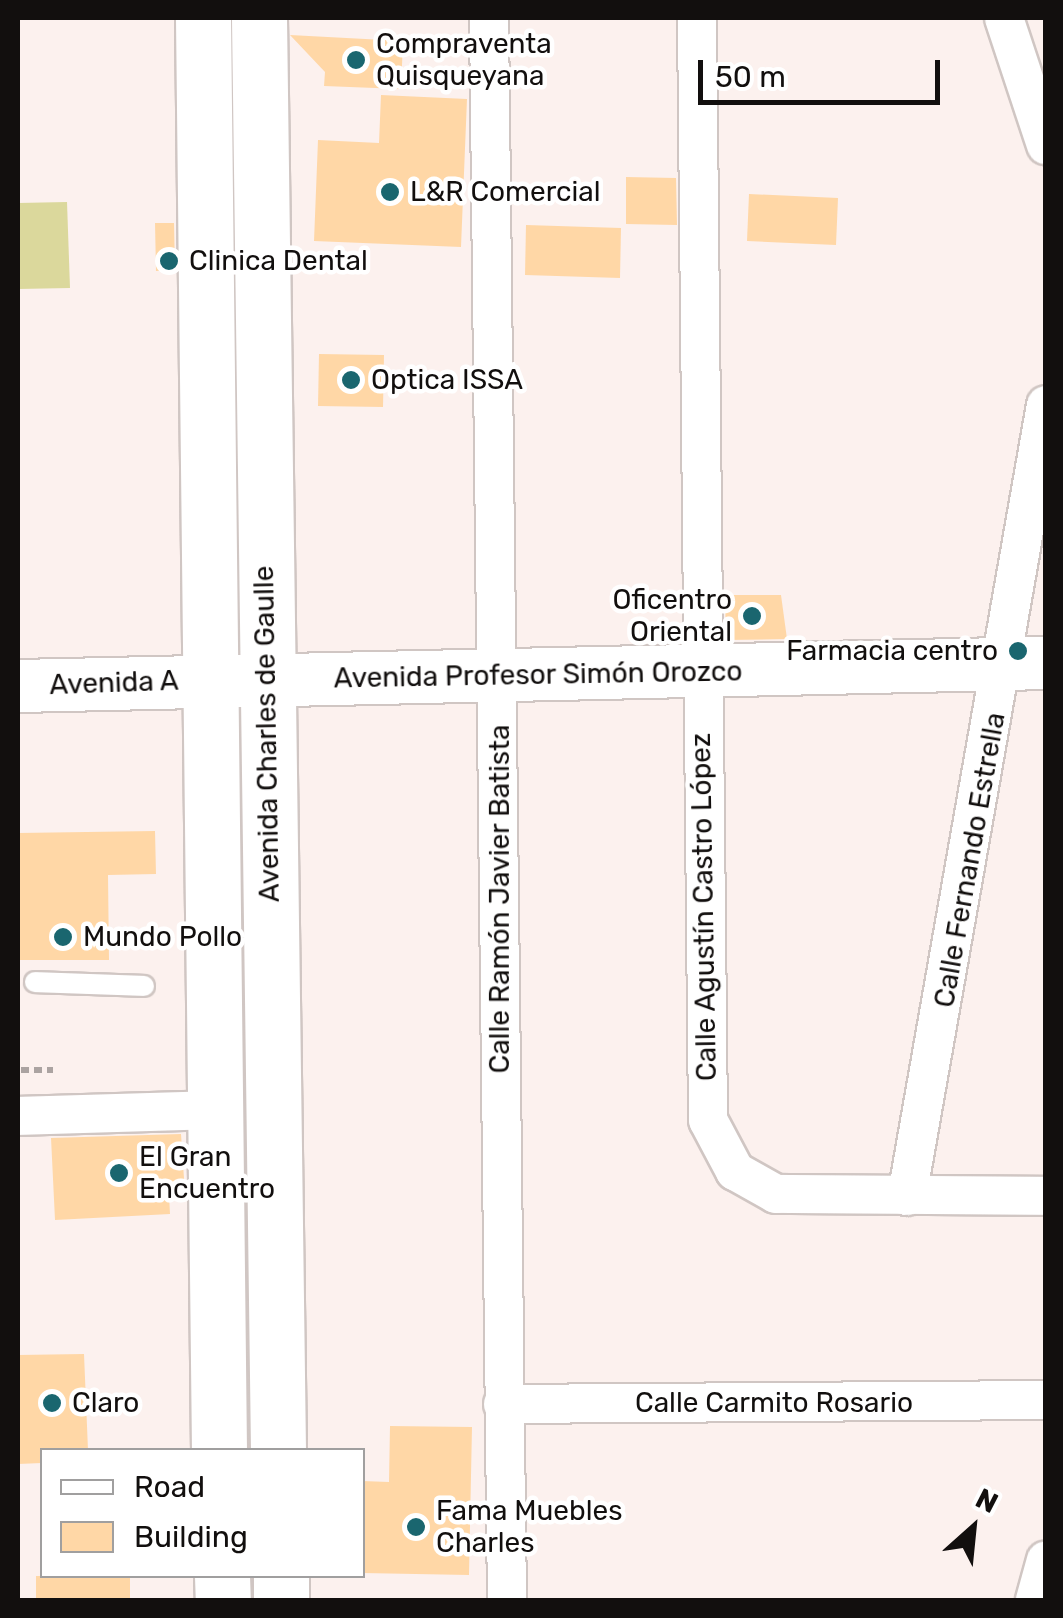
<!DOCTYPE html>
<meta charset="utf-8">
<style>
body{margin:0}
#map{position:relative;width:1063px;height:1618px;overflow:hidden;background:#fcf1ee;font-family:Rubik,sans-serif}
div>[style]{position:absolute}
.green>*{inset:0;background:#dbd89c}
.building>*{inset:0;background:#ffd7a6}
.path>*{height:6px;margin-top:-3px;transform-origin:0;background:repeating-linear-gradient(90deg,#aba3a1 0 8px,transparent 0 13px)}
.roads{filter:drop-shadow(2px 0 #d0c6c3) drop-shadow(-2px 0 #d0c6c3) drop-shadow(0 2px #d0c6c3) drop-shadow(0 -2px #d0c6c3)}
.lane>*{height:20px;margin:-10px;padding:0 10px;transform-origin:10px;border-radius:10px;background:#fff}
.street>*{height:38px;margin:-19px;padding:0 19px;transform-origin:19px;border-radius:19px;background:#fff}
.secondary>*{height:52px;margin:-26px;padding:0 26px;transform-origin:26px;border-radius:26px;background:#fff}
.primary>*{height:55px;margin:-27.5px;padding:0 27.5px;transform-origin:27.5px;border-radius:27.5px;background:#fff}
.dots>*{width:28px;height:28px;translate:-50% -50%;box-sizing:border-box;border:5px solid #fff;border-radius:50%}
span{translate:-50% -50%;white-space:nowrap;text-align:center;line-height:1.15;-webkit-text-stroke:9px #fff;paint-order:stroke}
.poi-label{font-size:28px;color:#120f0e}
.left{translate:0 -50%;text-align:left}
.right{translate:-100% -50%;text-align:right}
.street-label{font-size:28px;color:#120f0e}
.frame{position:absolute;inset:0;border:20px solid #120f0e;pointer-events:none}
.legend{position:absolute;left:40px;top:1448px;width:325px;height:130px;box-sizing:border-box;background:#fff;border:2px solid #a09f9f;margin:0;padding:12px 18px;list-style:none;font-size:30px;color:#120f0e}
.legend li{display:flex;align-items:center;gap:20px;height:50px}
.legend b{width:50px;border:2px solid #a09f9f}
.north{position:absolute;left:923px;top:1478px;width:100px;height:100px;-webkit-text-stroke:8px #fff;paint-order:stroke;rotate:27deg;font-size:28px;font-weight:700;line-height:40px;text-align:center;color:#120f0e}
.north::after{content:'';display:block;margin:auto;width:35px;height:45px;background:#120f0e;clip-path:polygon(50% 0,100% 100%,50% 72%,0 100%)}
.scale{position:absolute;left:698px;top:60px;width:242px;height:45px;box-sizing:border-box;border:5px solid #120f0e;border-top:0;padding-left:12px;font-size:30px;line-height:35px;white-space:nowrap;color:#120f0e;-webkit-text-stroke:8px #fff;paint-order:stroke}
</style>
<div id="map">
<div class="green">
<div style="clip-path:polygon(67px 202px,70px 288px,18px 289px,18px 203px)"></div>
</div>
<div class="building">
<div style="clip-path:polygon(290px 35px,403px 41px,401px 89px,324px 86px,325px 72px)"></div>
<div style="clip-path:polygon(381px 95px,467px 99px,461px 247px,314px 241px,318px 140px,379px 143px)"></div>
<div style="clip-path:polygon(626px 177px,676px 178px,677px 225px,626px 224px)"></div>
<div style="clip-path:polygon(749px 194px,838px 198px,836px 245px,747px 241px)"></div>
<div style="clip-path:polygon(155px 223px,174px 223px,175px 270px,156px 271px)"></div>
<div style="clip-path:polygon(526px 225px,621px 228px,620px 278px,525px 275px)"></div>
<div style="clip-path:polygon(319px 354px,384px 355px,383px 407px,318px 406px)"></div>
<div style="clip-path:polygon(725px 595px,781px 595px,787px 639px,726px 640px)"></div>
<div style="clip-path:polygon(155px 831px,156px 874px,108px 875px,109px 960px,18px 960px,18px 833px)"></div>
<div style="clip-path:polygon(181px 1134px,185px 1193px,169px 1195px,170px 1214px,55px 1220px,51px 1138px)"></div>
<div style="clip-path:polygon(84px 1354px,88px 1450px,42px 1450px,42px 1463px,18px 1464px,18px 1355px)"></div>
<div style="clip-path:polygon(390px 1426px,472px 1427px,469px 1575px,362px 1573px,362px 1481px,389px 1482px)"></div>
<div style="clip-path:polygon(36px 1576px,130px 1576px,130px 1600px,36px 1600px)"></div>
</div>
<div class="path">
<div style="left:21px;top:1070px;width:32px"></div>
</div>
<div class="roads">
<div class="lane">
<div style="left:35px;top:982px;width:109px;rotate:2.1deg"></div>
</div>
<div class="street">
<div style="left:489px;top:18px;width:1582px;rotate:89.35deg"></div>
<div style="left:697px;top:18px;width:1102px;rotate:89.43deg"></div>
<div style="left:708px;top:1120px;width:58px;rotate:62.1deg"></div>
<div style="left:735px;top:1171px;width:47px;rotate:29.3deg"></div>
<div style="left:776px;top:1194px;width:270px;rotate:0.4deg"></div>
<div style="left:1004px;top:18px;width:134px;rotate:71.7deg"></div>
<div style="left:18px;top:1116px;width:197px;rotate:-1.7deg"></div>
<div style="left:907px;top:1196px;width:803px;rotate:-80.03deg"></div>
<div style="left:503px;top:1404px;width:543px;rotate:-0.42deg"></div>
<div style="left:1035px;top:1600px;width:41px;rotate:-74.6deg"></div>
</div>
<div class="secondary">
<div style="left:18px;top:686px;width:1028px;rotate:-1.28deg"></div>
</div>
<div class="primary">
<div style="left:203px;top:18px;width:1432px;rotate:89.36deg"></div>
<div style="left:259px;top:18px;width:1432px;rotate:89.24deg"></div>
<div style="left:222px;top:1576px;width:24px;rotate:88deg"></div>
<div style="left:281px;top:1576px;width:24px;rotate:90deg"></div>
</div>
</div>
<div class="dots">
<div style="left:356px;top:60px;background:#1a666f"></div>
<div style="left:390px;top:192px;background:#1a666f"></div>
<div style="left:169px;top:261px;background:#1a666f"></div>
<div style="left:351px;top:380px;background:#1a666f"></div>
<div style="left:752px;top:616px;background:#1a666f"></div>
<div style="left:1018px;top:651px;background:#1a666f"></div>
<div style="left:63px;top:937px;background:#1a666f"></div>
<div style="left:119px;top:1173px;background:#1a666f"></div>
<div style="left:52px;top:1403px;background:#1a666f"></div>
<div style="left:416px;top:1527px;background:#1a666f"></div>
</div>
<div class="poi-label">
<span class="left" style="left:376px;top:60px">Compraventa<br>Quisqueyana</span>
<span class="left" style="left:410px;top:192px">L&amp;R Comercial</span>
<span class="left" style="left:189px;top:261px">Clinica Dental</span>
<span class="left" style="left:371px;top:380px">Optica ISSA</span>
<span class="right" style="left:732px;top:616px">Oficentro<br>Oriental</span>
<span class="right" style="left:998px;top:651px">Farmacia centro</span>
<span class="left" style="left:83px;top:937px">Mundo Pollo</span>
<span class="left" style="left:139px;top:1173px">El Gran<br>Encuentro</span>
<span class="left" style="left:72px;top:1403px">Claro</span>
<span class="left" style="left:436px;top:1527px">Fama Muebles<br>Charles</span>
</div>
<div class="street-label">
<span style="left:538px;top:675px;rotate:-1deg">Avenida Profesor Simón Orozco</span>
<span style="left:114px;top:683px;rotate:-2deg">Avenida A</span>
<span style="left:267px;top:734px;rotate:-91deg">Avenida Charles de Gaulle</span>
<span style="left:970px;top:860px;rotate:-80deg">Calle Fernando Estrella</span>
<span style="left:500px;top:899px;rotate:-90deg">Calle Ramón Javier Batista</span>
<span style="left:704px;top:907px;rotate:-91deg">Calle Agustín Castro López</span>
<span style="left:774px;top:1403px">Calle Carmito Rosario</span>
</div>
<div class="frame"></div>
<ul class="legend">
<li><b style="height:12px;background:#fff"></b>Road</li>
<li><b style="height:28px;background:#ffd7a6"></b>Building</li>
</ul>
<div class="north">N</div>
<div class="scale">50 m</div>
</div>
